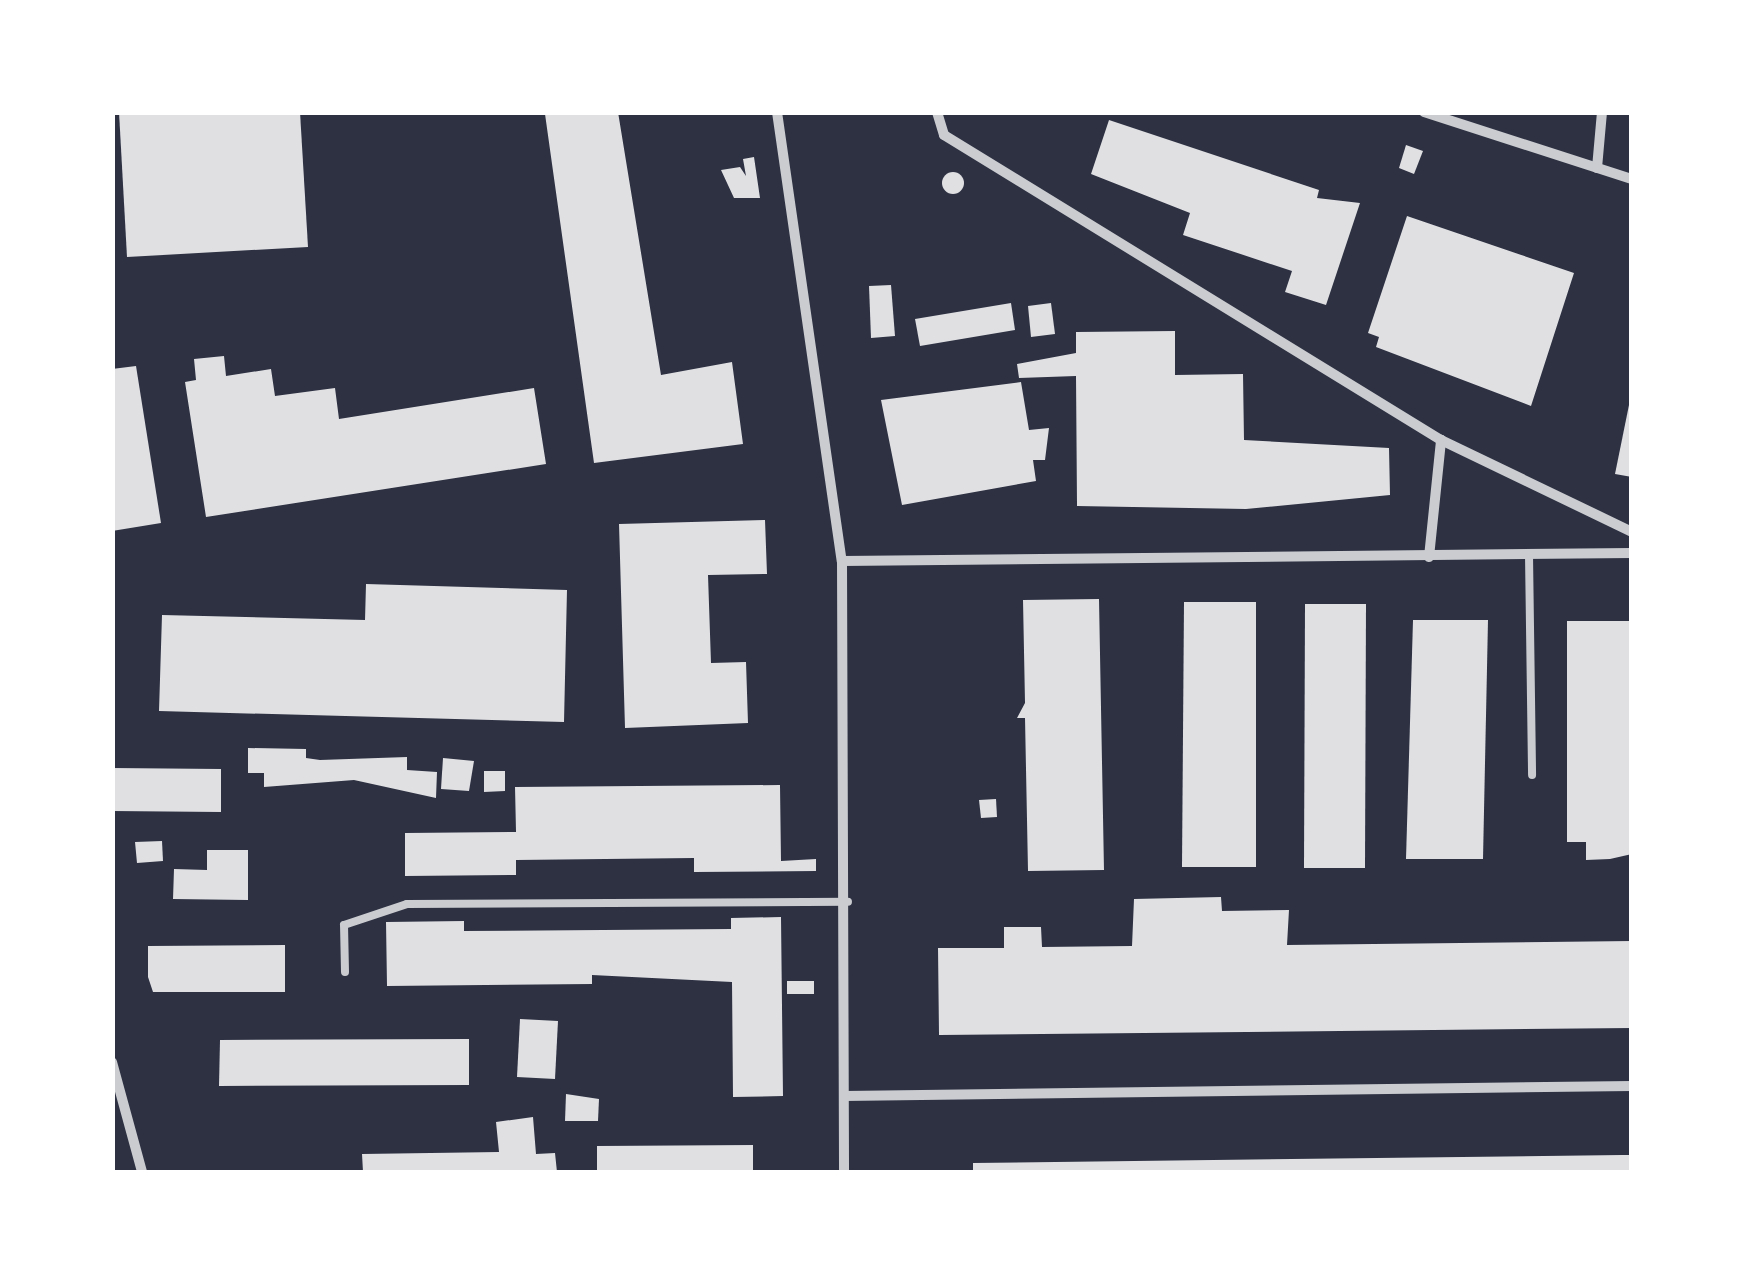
<!DOCTYPE html>
<style>
body{margin:0}
#map{position:relative;width:1744px;height:1285px;overflow:hidden;background:#2d3142;font-family:"DejaVu Sans",sans-serif}
div>[style]{position:absolute}
.building>*{inset:0;background:#e0e0e3}
.round{border-radius:50%}
.service>*{height:8px;margin:-4px;padding:0 4px;transform-origin:4px;border-radius:4px;background:#caccd0}
.minor>*{height:10px;margin:-5px;padding:0 5px;transform-origin:5px;border-radius:5px;background:#caccd0}
span{translate:-50% -50%;white-space:nowrap;text-align:center;line-height:1.15;-webkit-text-stroke:10px #fff;paint-order:stroke}
.frame{position:absolute;inset:0;border:115px solid #fff;pointer-events:none}
</style>
<div id="map">
<div class="building">
<div style="clip-path:polygon(119px 112px,300px 112px,308px 247px,127px 257px)"></div>
<div style="clip-path:polygon(618px 112px,661px 375px,732px 362px,743px 444px,594px 463px,545px 114px)"></div>
<div style="clip-path:polygon(1109px 120px,1319px 190px,1317px 198px,1360px 203px,1326px 305px,1285px 292px,1292px 271px,1183px 235px,1190px 213px,1091px 174px)"></div>
<div style="clip-path:polygon(1406px 145px,1423px 151px,1414px 174px,1399px 168px)"></div>
<div style="clip-path:polygon(754px 157px,760px 198px,734px 198px,721px 170px,740px 167px,746px 176px,743px 159px)"></div>
<div class="round" style="left:942px;top:172px;width:22px;height:22px"></div>
<div style="clip-path:polygon(1407px 216px,1574px 273px,1531px 406px,1376px 347px,1379px 337px,1368px 333px)"></div>
<div style="clip-path:polygon(891px 285px,895px 336px,871px 338px,869px 286px)"></div>
<div style="clip-path:polygon(1011px 303px,1015px 330px,920px 346px,915px 319px)"></div>
<div style="clip-path:polygon(1051px 303px,1055px 334px,1031px 337px,1028px 306px)"></div>
<div style="clip-path:polygon(1175px 331px,1175px 375px,1243px 374px,1244px 440px,1389px 448px,1390px 495px,1246px 509px,1077px 506px,1076px 376px,1019px 378px,1017px 364px,1076px 353px,1076px 332px)"></div>
<div style="clip-path:polygon(224px 356px,226px 376px,271px 369px,275px 396px,335px 388px,339px 419px,534px 388px,546px 464px,206px 517px,185px 382px,196px 380px,194px 359px)"></div>
<div style="clip-path:polygon(136px 366px,161px 523px,112px 531px,112px 369px)"></div>
<div style="clip-path:polygon(1021px 382px,1029px 430px,1049px 428px,1045px 460px,1033px 460px,1036px 481px,902px 505px,881px 400px)"></div>
<div style="clip-path:polygon(1630px 400px,1632px 401px,1632px 477px,1615px 474px)"></div>
<div style="clip-path:polygon(765px 520px,767px 574px,708px 575px,711px 663px,746px 662px,748px 723px,625px 728px,619px 524px)"></div>
<div style="clip-path:polygon(366px 584px,567px 590px,564px 722px,159px 711px,162px 615px,365px 620px)"></div>
<div style="clip-path:polygon(1099px 599px,1104px 870px,1028px 871px,1025px 718px,1017px 718px,1025px 703px,1023px 600px)"></div>
<div style="clip-path:polygon(1184px 602px,1256px 602px,1256px 867px,1182px 867px)"></div>
<div style="clip-path:polygon(1305px 604px,1366px 604px,1365px 868px,1304px 868px)"></div>
<div style="clip-path:polygon(1413px 620px,1488px 620px,1483px 859px,1406px 859px)"></div>
<div style="clip-path:polygon(1567px 621px,1632px 621px,1632px 854px,1610px 859px,1586px 860px,1586px 842px,1567px 842px)"></div>
<div style="clip-path:polygon(248px 748px,306px 749px,306px 758px,320px 760px,407px 757px,407px 770px,437px 772px,436px 798px,354px 780px,264px 787px,264px 773px,248px 773px)"></div>
<div style="clip-path:polygon(443px 758px,474px 761px,469px 791px,441px 789px)"></div>
<div style="clip-path:polygon(112px 768px,221px 769px,221px 812px,112px 811px)"></div>
<div style="clip-path:polygon(484px 771px,505px 771px,505px 791px,484px 792px)"></div>
<div style="clip-path:polygon(780px 785px,781px 861px,816px 859px,816px 871px,694px 872px,694px 858px,516px 860px,516px 875px,405px 876px,405px 833px,516px 832px,515px 787px)"></div>
<div style="clip-path:polygon(996px 799px,997px 817px,981px 818px,979px 800px)"></div>
<div style="clip-path:polygon(162px 841px,163px 861px,137px 863px,135px 842px)"></div>
<div style="clip-path:polygon(207px 850px,248px 850px,248px 900px,173px 899px,174px 869px,207px 870px)"></div>
<div style="clip-path:polygon(1221px 897px,1222px 911px,1289px 910px,1287px 945px,1632px 941px,1632px 1028px,939px 1035px,938px 948px,1004px 948px,1004px 927px,1041px 927px,1042px 947px,1132px 946px,1134px 899px)"></div>
<div style="clip-path:polygon(781px 917px,783px 1096px,733px 1097px,732px 982px,592px 975px,592px 984px,387px 986px,386px 922px,464px 921px,464px 931px,731px 929px,731px 918px)"></div>
<div style="clip-path:polygon(285px 945px,285px 992px,153px 992px,148px 977px,148px 946px)"></div>
<div style="clip-path:polygon(787px 981px,814px 981px,814px 994px,787px 994px)"></div>
<div style="clip-path:polygon(520px 1019px,558px 1021px,555px 1079px,517px 1077px)"></div>
<div style="clip-path:polygon(469px 1039px,469px 1085px,219px 1086px,220px 1040px)"></div>
<div style="clip-path:polygon(566px 1094px,599px 1099px,598px 1121px,565px 1121px)"></div>
<div style="clip-path:polygon(533px 1117px,536px 1154px,555px 1153px,557px 1172px,363px 1172px,362px 1154px,499px 1152px,496px 1122px)"></div>
<div style="clip-path:polygon(753px 1145px,753px 1172px,597px 1172px,597px 1146px)"></div>
<div style="clip-path:polygon(1622px 1155px,1632px 1155px,1632px 1172px,973px 1172px,973px 1163px)"></div>
</div>
<div class="service">
<div style="left:1529px;top:555px;width:220px;rotate:89.2deg"></div>
<div style="left:345px;top:972px;width:47px;rotate:-91.2deg"></div>
<div style="left:344px;top:925px;width:66px;rotate:-18.4deg"></div>
<div style="left:407px;top:904px;width:441px;rotate:-0.3deg"></div>
</div>
<div class="minor">
<div style="left:777px;top:112px;width:454px;rotate:81.8deg"></div>
<div style="left:842px;top:561px;width:611px;rotate:89.81deg"></div>
<div style="left:937px;top:112px;width:24px;rotate:73deg"></div>
<div style="left:944px;top:135px;width:583px;rotate:31.54deg"></div>
<div style="left:1441px;top:440px;width:212px;rotate:25.7deg"></div>
<div style="left:1424px;top:112px;width:219px;rotate:17.9deg"></div>
<div style="left:1597px;top:168px;width:56px;rotate:-84.9deg"></div>
<div style="left:1429px;top:557px;width:118px;rotate:-84.1deg"></div>
<div style="left:842px;top:561px;width:790px;rotate:-0.58deg"></div>
<div style="left:112px;top:1062px;width:114px;rotate:74.7deg"></div>
<div style="left:844px;top:1096px;width:788px;rotate:-0.73deg"></div>
</div>
<div class="frame"></div>
</div>
